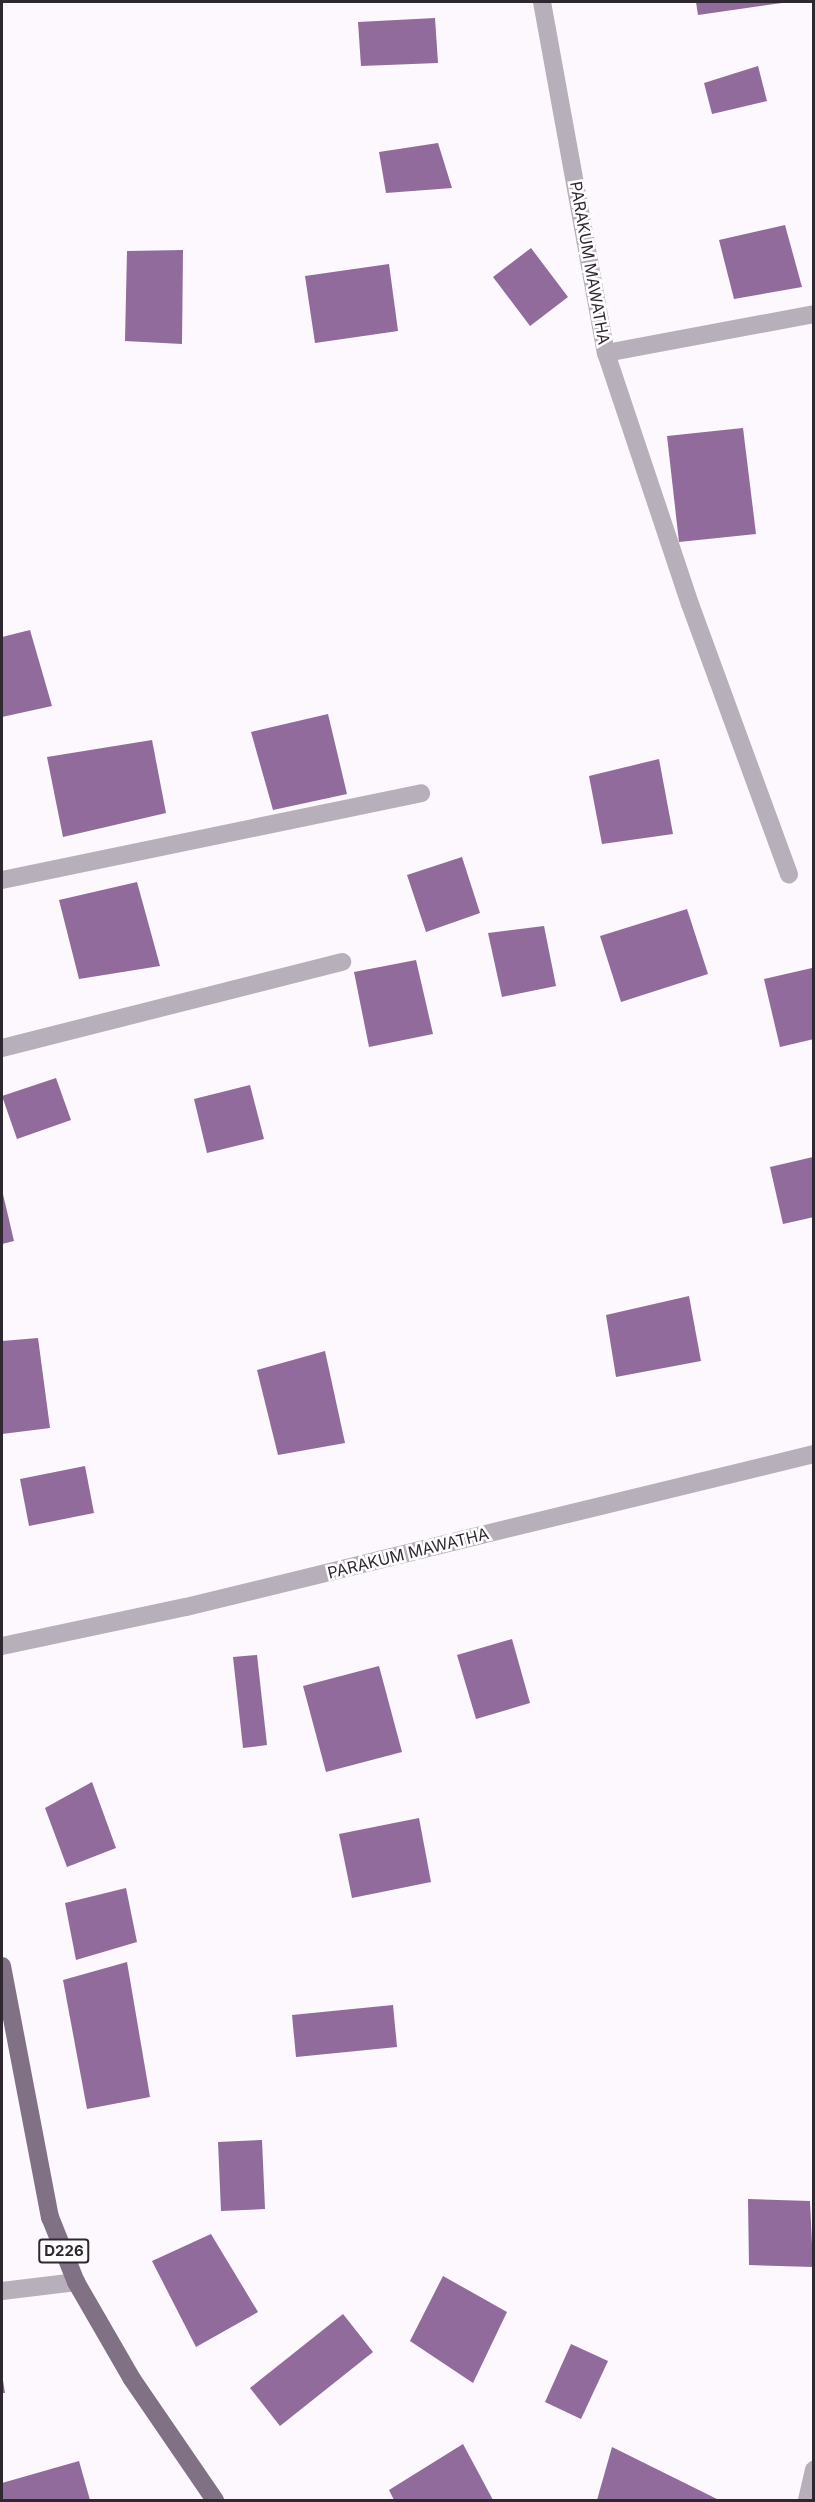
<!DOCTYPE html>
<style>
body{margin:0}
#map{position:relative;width:815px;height:2502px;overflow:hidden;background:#fcf8fd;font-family:Inter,sans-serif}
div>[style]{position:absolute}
.building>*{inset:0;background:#906b9c}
.minor>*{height:18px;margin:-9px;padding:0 9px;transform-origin:9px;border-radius:9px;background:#b7afba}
.primary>*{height:18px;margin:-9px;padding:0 9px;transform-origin:9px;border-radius:9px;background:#807284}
span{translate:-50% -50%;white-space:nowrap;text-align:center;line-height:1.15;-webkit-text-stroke:5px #fff;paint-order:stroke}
.shield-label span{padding:2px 4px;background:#fff;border:2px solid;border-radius:4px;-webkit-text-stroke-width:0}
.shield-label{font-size:15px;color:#2f2831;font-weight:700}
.street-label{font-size:16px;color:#2f2831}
.frame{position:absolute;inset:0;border:3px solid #2f2831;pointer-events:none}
</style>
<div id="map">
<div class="building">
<div style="clip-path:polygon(696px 2px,782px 2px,782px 3px,698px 15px)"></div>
<div style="clip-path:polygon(435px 18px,438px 63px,361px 66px,358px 22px)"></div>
<div style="clip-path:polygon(758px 66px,767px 101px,712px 114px,704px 83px)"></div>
<div style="clip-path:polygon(438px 143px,452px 188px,386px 193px,379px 152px)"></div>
<div style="clip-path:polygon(785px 225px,802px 287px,734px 299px,719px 240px)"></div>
<div style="clip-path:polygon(531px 248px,568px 297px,530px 326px,493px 277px)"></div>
<div style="clip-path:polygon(183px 250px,182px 344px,125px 341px,127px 251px)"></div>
<div style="clip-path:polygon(389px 264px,398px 331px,315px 343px,305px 276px)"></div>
<div style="clip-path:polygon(743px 428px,756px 534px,679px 542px,667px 436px)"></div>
<div style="clip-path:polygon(30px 630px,52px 706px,2px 717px,2px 637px)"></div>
<div style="clip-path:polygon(328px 714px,347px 794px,273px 810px,251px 732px)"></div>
<div style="clip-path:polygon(152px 740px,166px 813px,63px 837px,47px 757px)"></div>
<div style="clip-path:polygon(659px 759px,673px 834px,602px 844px,589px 776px)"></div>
<div style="clip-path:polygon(462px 857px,480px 913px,426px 932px,407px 875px)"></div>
<div style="clip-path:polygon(137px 882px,160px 966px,79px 979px,59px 900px)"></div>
<div style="clip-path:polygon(687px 909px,708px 974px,621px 1002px,600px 936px)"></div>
<div style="clip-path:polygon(544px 926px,556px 986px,502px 997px,488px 933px)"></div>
<div style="clip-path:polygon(416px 960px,433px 1034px,369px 1047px,354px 972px)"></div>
<div style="clip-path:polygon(812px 968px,814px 1039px,780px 1047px,764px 979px)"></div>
<div style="clip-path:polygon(56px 1078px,71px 1120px,17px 1139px,2px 1096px)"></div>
<div style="clip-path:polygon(250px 1085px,264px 1139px,207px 1153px,194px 1099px)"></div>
<div style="clip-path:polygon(813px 1157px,814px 1217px,783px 1224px,770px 1167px)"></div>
<div style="clip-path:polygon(2px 1190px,14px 1241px,2px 1244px)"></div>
<div style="clip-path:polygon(689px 1296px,701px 1361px,616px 1377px,606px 1315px)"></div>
<div style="clip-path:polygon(38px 1338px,50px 1428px,2px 1434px,2px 1341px)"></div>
<div style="clip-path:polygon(325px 1351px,345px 1443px,278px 1455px,257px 1370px)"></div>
<div style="clip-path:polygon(85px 1466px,94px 1513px,29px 1526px,20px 1479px)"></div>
<div style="clip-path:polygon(512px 1639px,530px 1703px,476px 1719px,457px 1655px)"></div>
<div style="clip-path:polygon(257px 1655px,267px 1745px,243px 1748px,233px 1657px)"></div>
<div style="clip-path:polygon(379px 1666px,402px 1752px,326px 1772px,303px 1686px)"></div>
<div style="clip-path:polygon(92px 1782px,116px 1848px,67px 1867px,45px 1808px)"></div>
<div style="clip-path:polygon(419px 1818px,431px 1882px,352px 1898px,339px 1834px)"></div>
<div style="clip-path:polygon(126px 1888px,137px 1942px,76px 1960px,65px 1903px)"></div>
<div style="clip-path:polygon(127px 1962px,150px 2097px,87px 2109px,63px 1980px)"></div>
<div style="clip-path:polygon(393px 2005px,397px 2047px,296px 2057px,292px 2015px)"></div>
<div style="clip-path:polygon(262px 2140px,265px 2209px,221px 2211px,218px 2142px)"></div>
<div style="clip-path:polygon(748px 2199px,810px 2201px,813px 2267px,749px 2265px)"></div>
<div style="clip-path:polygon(211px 2234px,258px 2312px,196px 2347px,152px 2261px)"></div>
<div style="clip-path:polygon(443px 2276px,507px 2312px,473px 2383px,410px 2341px)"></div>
<div style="clip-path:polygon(343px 2314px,373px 2352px,280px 2426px,250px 2388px)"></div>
<div style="clip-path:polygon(571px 2344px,608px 2361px,581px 2419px,545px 2402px)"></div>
<div style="clip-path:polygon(2px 2374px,5px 2393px,2px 2393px)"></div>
<div style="clip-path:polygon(463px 2444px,493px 2500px,394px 2500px,389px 2490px)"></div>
<div style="clip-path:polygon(612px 2447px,719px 2500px,597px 2500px)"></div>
<div style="clip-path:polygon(79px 2461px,90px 2500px,2px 2500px,2px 2483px)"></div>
</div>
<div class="minor">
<div style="left:542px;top:2px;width:357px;rotate:79.7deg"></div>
<div style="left:606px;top:353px;width:212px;rotate:-10.6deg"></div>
<div style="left:606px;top:353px;width:265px;rotate:71.5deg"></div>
<div style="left:690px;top:604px;width:288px;rotate:69.9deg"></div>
<div style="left:2px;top:880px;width:428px;rotate:-11.7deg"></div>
<div style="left:2px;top:1048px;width:351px;rotate:-14.2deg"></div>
<div style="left:2px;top:1646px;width:188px;rotate:-12deg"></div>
<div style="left:186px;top:1607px;width:646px;rotate:-13.69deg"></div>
<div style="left:2px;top:2291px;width:75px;rotate:-6.9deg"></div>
<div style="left:807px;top:2500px;width:31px;rotate:-77deg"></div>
</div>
<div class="primary">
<div style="left:2px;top:1966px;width:256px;rotate:79.2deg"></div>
<div style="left:50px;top:2217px;width:70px;rotate:68.2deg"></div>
<div style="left:76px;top:2282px;width:112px;rotate:60deg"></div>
<div style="left:132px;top:2379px;width:147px;rotate:55.6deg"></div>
</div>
<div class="shield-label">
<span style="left:64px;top:2251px">D226</span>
</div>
<div class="street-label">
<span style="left:590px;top:263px;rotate:80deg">PARAKUM MAWATHA</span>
<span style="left:408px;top:1553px;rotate:-14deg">PARAKUM MAWATHA</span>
</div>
<div class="frame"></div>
</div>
